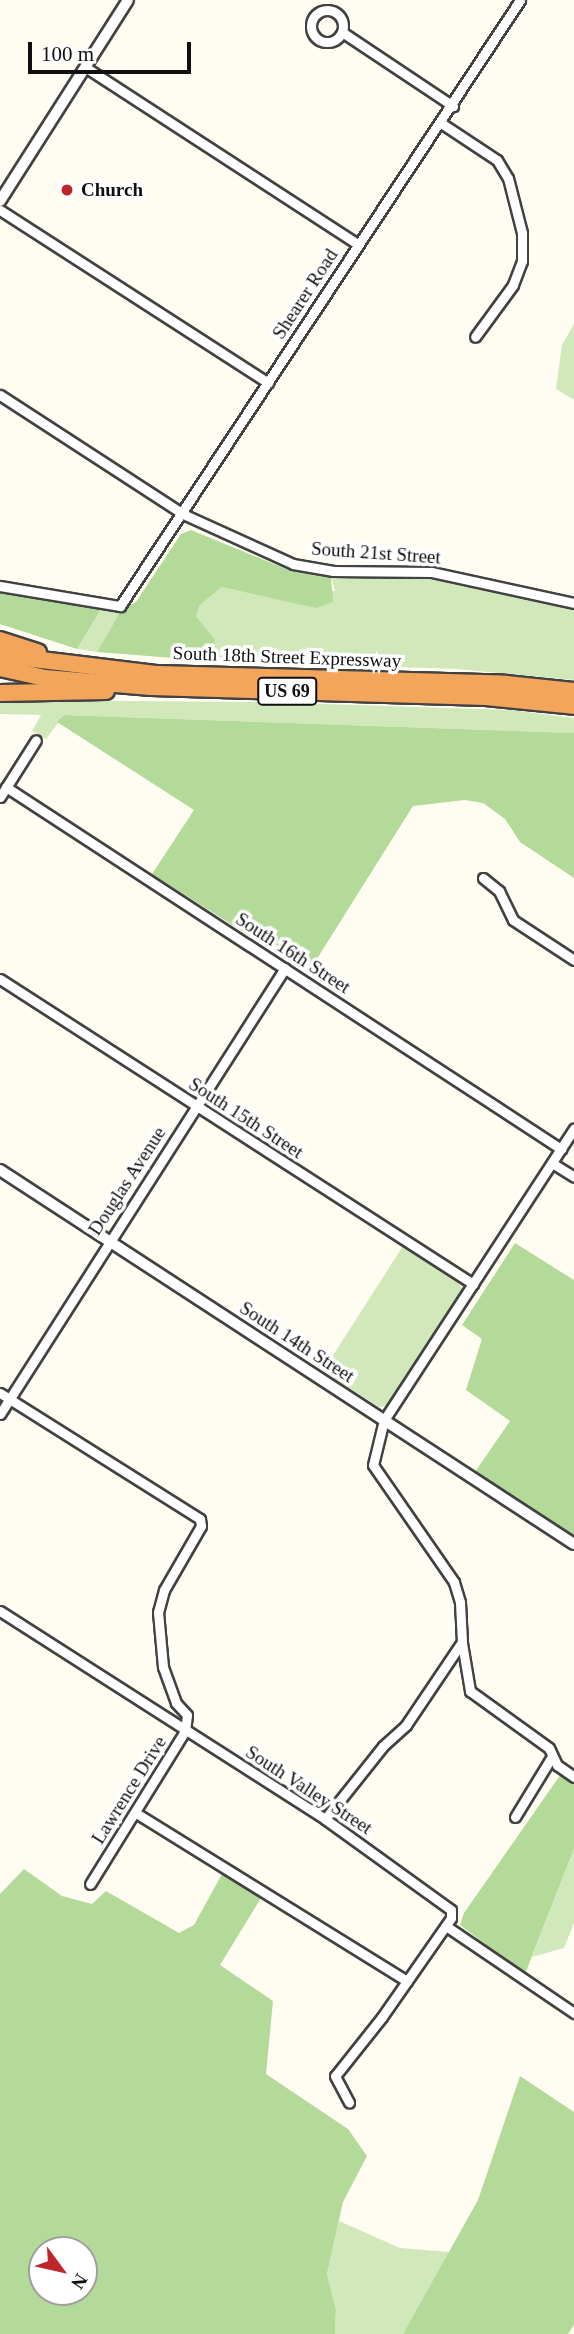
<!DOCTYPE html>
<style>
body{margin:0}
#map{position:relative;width:574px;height:2334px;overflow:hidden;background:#fffdf1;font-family:Georgia,serif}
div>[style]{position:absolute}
.green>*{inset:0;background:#d1e9ba}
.forest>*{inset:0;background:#b4da9a}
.roads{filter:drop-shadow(2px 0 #424242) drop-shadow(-2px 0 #424242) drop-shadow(0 2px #424242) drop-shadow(0 -2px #424242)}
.minor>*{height:9px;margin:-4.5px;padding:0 4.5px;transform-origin:4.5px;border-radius:4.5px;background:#fff}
.minor>.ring{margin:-4.5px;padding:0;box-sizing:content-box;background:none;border:9px solid #fff;border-radius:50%}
.tertiary>*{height:10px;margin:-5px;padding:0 5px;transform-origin:5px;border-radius:5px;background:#fff}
.motorway>*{height:16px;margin:-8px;padding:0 8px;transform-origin:8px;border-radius:8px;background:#f3a65b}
.dots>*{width:19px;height:19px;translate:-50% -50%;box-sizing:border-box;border:4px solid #fff;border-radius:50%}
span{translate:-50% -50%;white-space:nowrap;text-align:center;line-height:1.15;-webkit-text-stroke:7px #fff;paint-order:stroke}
.shield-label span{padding:2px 5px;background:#fff;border:2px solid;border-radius:5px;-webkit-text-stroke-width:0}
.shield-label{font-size:18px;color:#0f0f0f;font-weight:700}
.poi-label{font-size:19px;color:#0f0f0f;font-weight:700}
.left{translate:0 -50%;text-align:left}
.street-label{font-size:19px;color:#0f0f0f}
.north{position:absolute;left:28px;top:2236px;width:70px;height:70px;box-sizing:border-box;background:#fff;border:2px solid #9f9f9f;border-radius:50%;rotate:123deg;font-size:19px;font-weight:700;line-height:28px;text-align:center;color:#0f0f0f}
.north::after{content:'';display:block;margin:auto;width:24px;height:32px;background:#be2729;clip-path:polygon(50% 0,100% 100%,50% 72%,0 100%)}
.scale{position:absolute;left:28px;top:42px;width:163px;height:32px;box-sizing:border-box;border:4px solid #0f0f0f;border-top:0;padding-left:9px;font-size:21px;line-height:24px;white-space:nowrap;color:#0f0f0f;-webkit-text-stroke:5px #fff;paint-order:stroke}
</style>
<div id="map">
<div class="green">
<div style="clip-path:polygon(574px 324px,574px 400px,556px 389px,562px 345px)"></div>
<div style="clip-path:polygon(331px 577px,425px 577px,574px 609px,574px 680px,456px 669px,212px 661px,214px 640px,196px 616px,200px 605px,222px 587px,335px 591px)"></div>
<div style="clip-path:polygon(101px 609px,121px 610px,97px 652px,77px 649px)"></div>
<div style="clip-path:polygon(0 700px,263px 702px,511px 710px,574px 718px,574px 733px,64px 715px,46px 739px,32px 731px,41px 715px,0 714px)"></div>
<div style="clip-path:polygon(403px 1246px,458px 1282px,462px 1289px,387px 1406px,379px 1407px,323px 1371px)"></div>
<div style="clip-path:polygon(574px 1849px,574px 1923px,564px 1948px,532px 1957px)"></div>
<div style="clip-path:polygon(339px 2221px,400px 2248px,450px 2252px,403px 2334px,335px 2334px,336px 2309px,327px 2274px)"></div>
</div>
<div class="forest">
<div style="clip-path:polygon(191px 530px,286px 569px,331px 577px,333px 602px,316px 608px,222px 587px,200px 605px,196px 616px,215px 640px,212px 661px,97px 652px,121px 610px,136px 602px,181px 534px)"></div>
<div style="clip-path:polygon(0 588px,14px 592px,101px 609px,77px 649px,0 624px)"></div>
<div style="clip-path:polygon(64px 715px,574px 733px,574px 878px,520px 842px,505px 819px,483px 803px,465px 800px,413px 806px,308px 973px,152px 874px,194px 810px,57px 722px)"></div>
<div style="clip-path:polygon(515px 1243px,574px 1280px,574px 1537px,475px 1472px,510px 1421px,466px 1390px,482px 1339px,462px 1325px)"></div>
<div style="clip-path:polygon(561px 1774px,574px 1784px,574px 1849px,525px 1974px,460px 1925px,464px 1913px)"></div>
<div style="clip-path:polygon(evenodd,24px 1869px,62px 1896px,92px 1904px,106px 1891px,179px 1933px,194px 1925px,222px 1874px,261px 1898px,220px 1965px,273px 2001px,266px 2074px,348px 2129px,367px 2156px,343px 2202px,327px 2274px,336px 2309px,335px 2334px,0 2334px,0 1894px,24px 1869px,42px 2250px,84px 2250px,84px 2292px,42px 2292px,42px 2250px)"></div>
<div style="clip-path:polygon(520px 2076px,574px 2112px,574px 2325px,568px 2334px,403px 2334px,478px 2200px)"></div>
</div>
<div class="roads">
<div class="minor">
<div class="ring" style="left:311px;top:10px;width:23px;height:23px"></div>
<div style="left:345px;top:34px;width:130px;rotate:33.7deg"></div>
<div style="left:85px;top:67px;width:325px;rotate:33deg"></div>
<div style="left:441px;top:123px;width:67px;rotate:33.5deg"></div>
<div style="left:497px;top:160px;width:21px;rotate:59deg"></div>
<div style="left:508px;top:178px;width:57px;rotate:75.7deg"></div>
<div style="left:522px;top:233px;width:28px;rotate:90deg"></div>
<div style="left:522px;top:261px;width:26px;rotate:111deg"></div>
<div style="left:513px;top:285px;width:64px;rotate:126.2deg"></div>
<div style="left:0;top:210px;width:319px;rotate:32.8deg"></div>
<div style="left:0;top:395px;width:218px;rotate:33deg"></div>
<div style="left:183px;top:514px;width:121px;rotate:24.4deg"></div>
<div style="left:293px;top:564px;width:41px;rotate:9.9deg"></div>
<div style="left:333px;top:571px;width:99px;rotate:0.6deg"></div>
<div style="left:432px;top:572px;width:145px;rotate:12.3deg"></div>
<div style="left:0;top:586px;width:122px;rotate:9.5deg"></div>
<div style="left:120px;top:606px;width:726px;rotate:-56.57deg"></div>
<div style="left:6px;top:787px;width:663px;rotate:33.11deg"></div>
<div style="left:0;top:797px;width:67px;rotate:-57.7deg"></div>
<div style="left:483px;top:878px;width:21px;rotate:39deg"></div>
<div style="left:499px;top:891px;width:32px;rotate:64deg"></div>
<div style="left:513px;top:920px;width:73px;rotate:33.3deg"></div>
<div style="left:0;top:979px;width:563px;rotate:32.81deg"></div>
<div style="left:552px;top:1163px;width:26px;rotate:32deg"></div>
<div style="left:0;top:1393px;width:236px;rotate:32.2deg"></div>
<div style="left:200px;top:1519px;width:7px;rotate:82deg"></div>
<div style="left:201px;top:1526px;width:74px;rotate:120deg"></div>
<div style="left:164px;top:1590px;width:23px;rotate:105deg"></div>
<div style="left:158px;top:1612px;width:55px;rotate:84.8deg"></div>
<div style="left:163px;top:1667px;width:38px;rotate:70deg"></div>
<div style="left:176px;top:1703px;width:16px;rotate:47deg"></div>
<div style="left:187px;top:1715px;width:16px;rotate:97deg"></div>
<div style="left:185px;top:1731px;width:180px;rotate:121.8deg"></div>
<div style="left:0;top:1414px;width:529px;rotate:-57.42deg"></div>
<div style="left:0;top:1611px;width:386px;rotate:32.6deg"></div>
<div style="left:325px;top:1819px;width:155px;rotate:35.8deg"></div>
<div style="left:451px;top:1910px;width:8px;rotate:90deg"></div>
<div style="left:451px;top:1918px;width:121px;rotate:124.9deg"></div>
<div style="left:382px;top:2017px;width:75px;rotate:128.5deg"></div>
<div style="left:335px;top:2076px;width:30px;rotate:62deg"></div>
<div style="left:462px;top:1643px;width:49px;rotate:80.5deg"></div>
<div style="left:470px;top:1691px;width:97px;rotate:35.8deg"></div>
<div style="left:549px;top:1748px;width:19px;rotate:65deg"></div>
<div style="left:557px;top:1765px;width:21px;rotate:35deg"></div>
<div style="left:136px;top:1813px;width:319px;rotate:31.8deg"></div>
<div style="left:515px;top:1817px;width:69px;rotate:-58.6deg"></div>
<div style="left:325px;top:1819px;width:93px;rotate:-51.5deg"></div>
<div style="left:383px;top:1746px;width:31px;rotate:-42deg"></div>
<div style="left:406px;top:1725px;width:100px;rotate:-56deg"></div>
<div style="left:462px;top:1642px;width:40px;rotate:-92.9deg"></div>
<div style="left:460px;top:1602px;width:21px;rotate:-107deg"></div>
<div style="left:454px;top:1582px;width:142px;rotate:-124.7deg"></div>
<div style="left:373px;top:1465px;width:46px;rotate:-76.3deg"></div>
<div style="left:384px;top:1420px;width:348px;rotate:-56.9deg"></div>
<div style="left:446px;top:1926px;width:155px;rotate:34.2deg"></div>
</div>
<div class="tertiary">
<div style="left:0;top:201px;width:238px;rotate:-57.5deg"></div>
<div style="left:0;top:1170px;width:685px;rotate:33.09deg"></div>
</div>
<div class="motorway">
<div style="left:0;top:640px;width:40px;rotate:18deg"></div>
<div style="left:0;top:655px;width:159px;rotate:6.9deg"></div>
<div style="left:158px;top:674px;width:348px;rotate:1.6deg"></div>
<div style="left:506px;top:684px;width:68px;rotate:5.9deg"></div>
<div style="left:0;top:668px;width:46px;rotate:12.5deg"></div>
<div style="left:45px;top:678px;width:106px;rotate:4.9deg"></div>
<div style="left:151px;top:687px;width:335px;rotate:1.7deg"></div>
<div style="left:486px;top:697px;width:88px;rotate:5.8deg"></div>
<div style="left:0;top:693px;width:106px;rotate:-1.1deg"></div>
</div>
</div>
<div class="dots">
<div style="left:67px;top:190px;background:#be2729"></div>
</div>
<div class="shield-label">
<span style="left:287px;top:691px">US 69</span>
</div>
<div class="poi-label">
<span class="left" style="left:81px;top:190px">Church</span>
</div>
<div class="street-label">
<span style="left:305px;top:294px;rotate:-57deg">Shearer Road</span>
<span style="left:376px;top:553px;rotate:4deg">South 21st Street</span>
<span style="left:287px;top:657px;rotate:2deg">South 18th Street Expressway</span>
<span style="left:293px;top:953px;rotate:33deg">South 16th Street</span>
<span style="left:246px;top:1118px;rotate:33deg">South 15th Street</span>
<span style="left:127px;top:1181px;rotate:-57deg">Douglas Avenue</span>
<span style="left:297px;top:1342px;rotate:33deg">South 14th Street</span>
<span style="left:129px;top:1790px;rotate:-58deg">Lawrence Drive</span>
<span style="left:309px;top:1790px;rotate:33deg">South Valley Street</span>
</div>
<div class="north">N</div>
<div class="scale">100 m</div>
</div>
